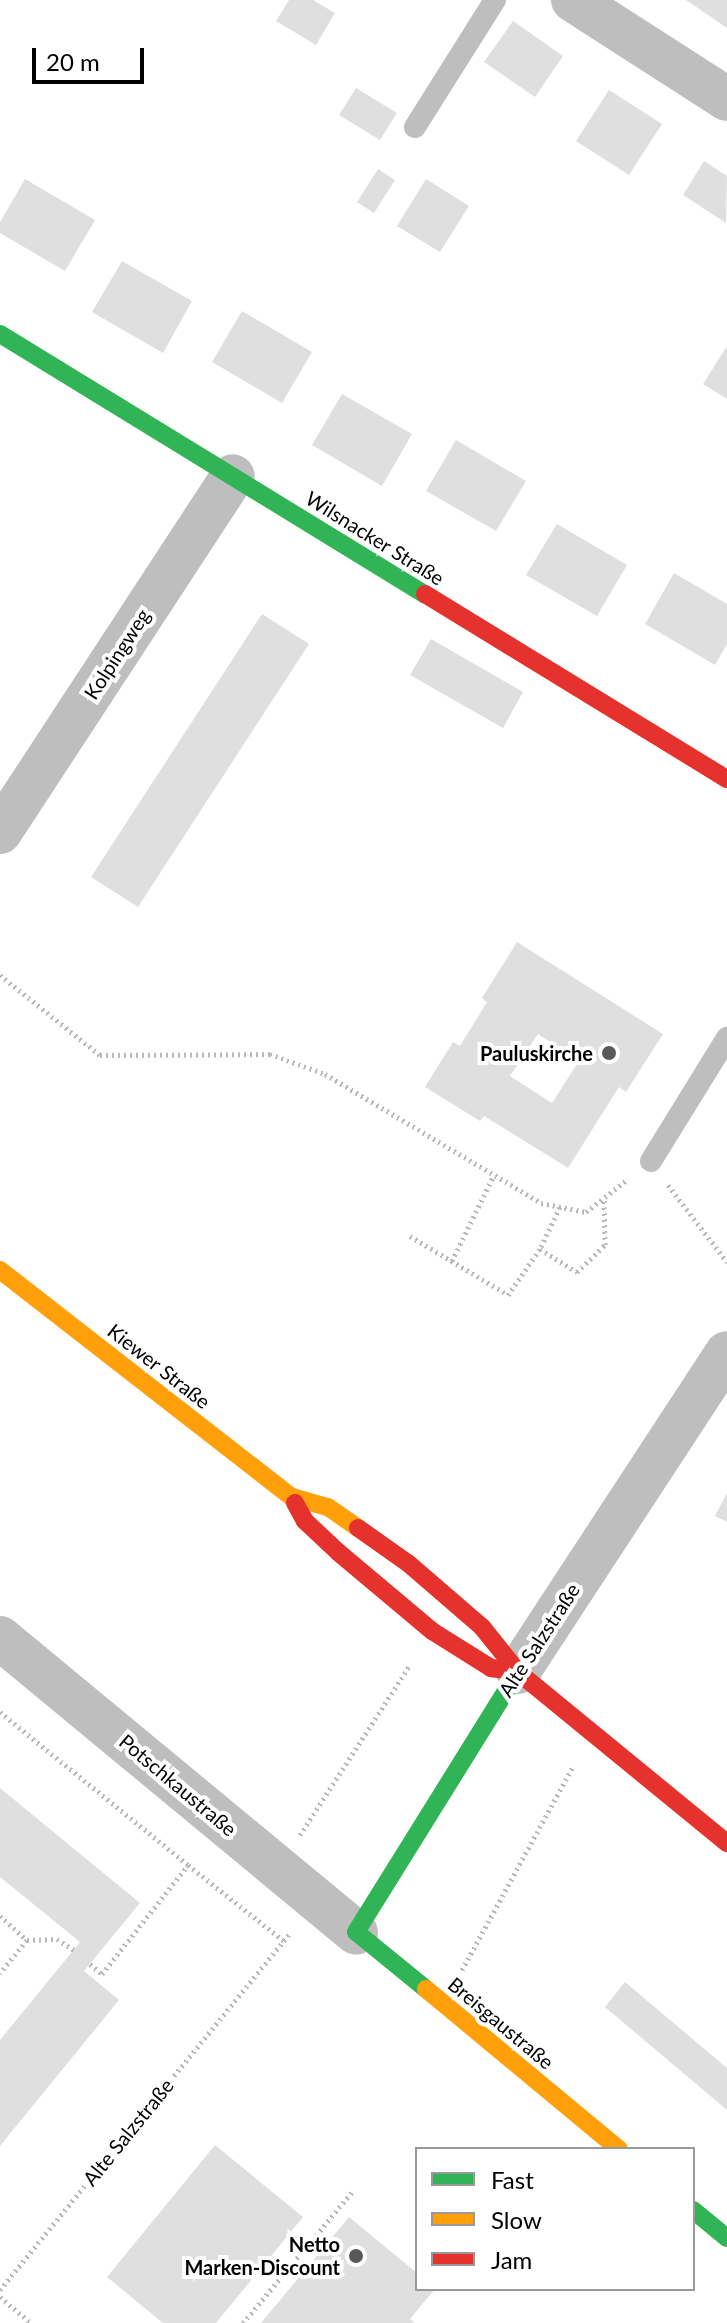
<!DOCTYPE html>
<meta charset="utf-8">
<style>
body{margin:0}
#map{position:relative;width:727px;height:2323px;overflow:hidden;background:#fff;font-family:Lato,sans-serif}
div>[style]{position:absolute}
.building>*{inset:0;background:#dfdfdf}
.path>*{height:5px;margin-top:-2.5px;transform-origin:0;background:repeating-linear-gradient(90deg,#b9b9b9 0 2px,transparent 0 6px)}
.lane>*{height:22px;margin:-11px;padding:0 11px;transform-origin:11px;border-radius:11px;background:#bebebe}
.street>*{height:44px;margin:-22px;padding:0 22px;transform-origin:22px;border-radius:22px;background:#bebebe}
.fast>*{height:18px;margin:-9px;padding:0 9px;transform-origin:9px;border-radius:9px;background:#30b455}
.slow>*{height:18px;margin:-9px;padding:0 9px;transform-origin:9px;border-radius:9px;background:#ff9f0a}
.jam>*{height:18px;margin:-9px;padding:0 9px;transform-origin:9px;border-radius:9px;background:#e5322d}
.dots>*{width:22px;height:22px;translate:-50% -50%;box-sizing:border-box;border:4px solid #fff;border-radius:50%}
span{translate:-50% -50%;white-space:nowrap;text-align:center;line-height:1.15;-webkit-text-stroke:8px #fff;paint-order:stroke}
.street-label{font-size:20px;color:#000}
.poi-label{font-size:20px;color:#000;font-weight:700}
.right{translate:-100% -50%;text-align:right}
.legend{position:absolute;left:415px;top:2147px;width:280px;height:144px;box-sizing:border-box;background:#fff;border:2px solid #999;margin:0;padding:10px 14px;list-style:none;font-size:24px;color:#000}
.legend li{display:flex;align-items:center;gap:16px;height:40px}
.legend b{width:40px;border:2px solid #999}
.scale{position:absolute;left:32px;top:48px;width:112px;height:36px;box-sizing:border-box;border:4px solid #000;border-top:0;padding-left:10px;font-size:24px;line-height:28px;white-space:nowrap;color:#000;-webkit-text-stroke:6px #fff;paint-order:stroke}
</style>
<div id="map">
<div class="building">
<div style="clip-path:polygon(289px 0,313px 0,335px 13px,316px 45px,276px 21px)"></div>
<div style="clip-path:polygon(686px 0,727px 0,727px 28px)"></div>
<div style="clip-path:polygon(513px 21px,563px 56px,535px 97px,484px 62px)"></div>
<div style="clip-path:polygon(356px 88px,397px 113px,380px 140px,339px 115px)"></div>
<div style="clip-path:polygon(609px 90px,662px 124px,629px 175px,576px 141px)"></div>
<div style="clip-path:polygon(704px 161px,727px 176px,726px 223px,683px 195px)"></div>
<div style="clip-path:polygon(378px 169px,395px 180px,374px 213px,357px 202px)"></div>
<div style="clip-path:polygon(25px 179px,95px 220px,65px 271px,0 233px,0 222px)"></div>
<div style="clip-path:polygon(426px 179px,469px 206px,440px 252px,397px 226px)"></div>
<div style="clip-path:polygon(122px 261px,192px 301px,163px 353px,92px 312px)"></div>
<div style="clip-path:polygon(242px 311px,312px 352px,282px 403px,212px 362px)"></div>
<div style="clip-path:polygon(727px 346px,727px 399px,703px 384px)"></div>
<div style="clip-path:polygon(342px 394px,412px 434px,382px 486px,312px 445px)"></div>
<div style="clip-path:polygon(456px 440px,526px 481px,496px 531px,426px 491px)"></div>
<div style="clip-path:polygon(557px 524px,627px 565px,597px 616px,526px 575px)"></div>
<div style="clip-path:polygon(674px 573px,727px 604px,727px 644px,715px 665px,645px 624px)"></div>
<div style="clip-path:polygon(262px 614px,309px 644px,138px 907px,91px 877px)"></div>
<div style="clip-path:polygon(431px 639px,523px 692px,503px 728px,410px 675px)"></div>
<div style="clip-path:polygon(evenodd,517px 942px,663px 1034px,626px 1092px,619px 1087px,568px 1168px,484px 1116px,480px 1121px,425px 1087px,453px 1042px,460px 1046px,487px 1002px,482px 998px,517px 942px,538px 1034px,579px 1061px,552px 1103px,510px 1076px,538px 1034px)"></div>
<div style="clip-path:polygon(727px 1493px,727px 1522px,715px 1516px)"></div>
<div style="clip-path:polygon(0 1788px,140px 1903px,84px 1971px,119px 2000px,0 2146px,0 2040px,80px 1942px,0 1877px)"></div>
<div style="clip-path:polygon(625px 1982px,727px 2068px,727px 2110px,605px 2007px)"></div>
<div style="clip-path:polygon(215px 2145px,303px 2217px,216px 2323px,163px 2323px,107px 2277px)"></div>
<div style="clip-path:polygon(349px 2217px,417px 2273px,417px 2289px,435px 2289px,410px 2319px,415px 2323px,261px 2323px)"></div>
</div>
<div class="path">
<div style="left:0;top:975px;width:128px;rotate:38.7deg"></div>
<div style="left:100px;top:1055px;width:170px;rotate:-0.3deg"></div>
<div style="left:270px;top:1054px;width:59px;rotate:20deg"></div>
<div style="left:325px;top:1074px;width:252px;rotate:30.8deg"></div>
<div style="left:541px;top:1203px;width:46px;rotate:11.3deg"></div>
<div style="left:586px;top:1212px;width:53px;rotate:-38.2deg"></div>
<div style="left:668px;top:1185px;width:97px;rotate:52.5deg"></div>
<div style="left:560px;top:1207px;width:47px;rotate:115.5deg"></div>
<div style="left:540px;top:1249px;width:44px;rotate:31.9deg"></div>
<div style="left:577px;top:1272px;width:39px;rotate:-44deg"></div>
<div style="left:605px;top:1245px;width:47px;rotate:-91.2deg"></div>
<div style="left:410px;top:1236px;width:114px;rotate:31deg"></div>
<div style="left:508px;top:1295px;width:56px;rotate:-55.2deg"></div>
<div style="left:452px;top:1261px;width:96px;rotate:-64deg"></div>
<div style="left:0;top:1712px;width:242px;rotate:39.1deg"></div>
<div style="left:300px;top:1835px;width:202px;rotate:-57.1deg"></div>
<div style="left:0;top:1916px;width:36px;rotate:42deg"></div>
<div style="left:27px;top:1940px;width:43px;rotate:129.3deg"></div>
<div style="left:27px;top:1940px;width:30px;rotate:-2deg"></div>
<div style="left:57px;top:1939px;width:20px;rotate:33deg"></div>
<div style="left:90px;top:1964px;width:16px;rotate:40deg"></div>
<div style="left:102px;top:1974px;width:139px;rotate:-51.7deg"></div>
<div style="left:188px;top:1865px;width:122px;rotate:38.4deg"></div>
<div style="left:462px;top:1970px;width:230px;rotate:-61.4deg"></div>
<div style="left:0;top:2290px;width:461px;rotate:-50.9deg"></div>
<div style="left:0;top:2297px;width:40px;rotate:40deg"></div>
<div style="left:243px;top:2323px;width:170px;rotate:-50.2deg"></div>
</div>
<div class="lane">
<div style="left:415px;top:127px;width:150px;rotate:-57.8deg"></div>
<div style="left:651px;top:1161px;width:145px;rotate:-58.3deg"></div>
</div>
<div class="street">
<div style="left:573px;top:0;width:183px;rotate:32.7deg"></div>
<div style="left:0;top:832px;width:425px;rotate:-56.8deg"></div>
<div style="left:0;top:1638px;width:462px;rotate:39.6deg"></div>
<div style="left:518px;top:1672px;width:381px;rotate:-56.8deg"></div>
</div>
<div class="fast">
<div style="left:0;top:334px;width:498px;rotate:31.5deg"></div>
<div style="left:426px;top:1989px;width:90px;rotate:-140.8deg"></div>
<div style="left:356px;top:1932px;width:306px;rotate:-58.1deg"></div>
<div style="left:693px;top:2210px;width:44px;rotate:39.5deg"></div>
</div>
<div class="slow">
<div style="left:0;top:1270px;width:370px;rotate:37.9deg"></div>
<div style="left:292px;top:1497px;width:37px;rotate:16deg"></div>
<div style="left:328px;top:1507px;width:37px;rotate:35deg"></div>
<div style="left:426px;top:1989px;width:251px;rotate:39.7deg"></div>
</div>
<div class="jam">
<div style="left:425px;top:594px;width:354px;rotate:31.5deg"></div>
<div style="left:295px;top:1503px;width:21px;rotate:61deg"></div>
<div style="left:305px;top:1521px;width:45px;rotate:43.2deg"></div>
<div style="left:338px;top:1552px;width:123px;rotate:40deg"></div>
<div style="left:432px;top:1631px;width:70px;rotate:32.1deg"></div>
<div style="left:491px;top:1668px;width:27px;rotate:8deg"></div>
<div style="left:358px;top:1528px;width:62px;rotate:35.2deg"></div>
<div style="left:409px;top:1564px;width:96px;rotate:40.8deg"></div>
<div style="left:482px;top:1627px;width:58px;rotate:51.3deg"></div>
<div style="left:518px;top:1672px;width:270px;rotate:39.3deg"></div>
</div>
<div class="dots">
<div style="left:609px;top:1053px;background:#595959"></div>
<div style="left:356px;top:2256px;background:#595959"></div>
</div>
<div class="street-label">
<span style="left:375px;top:538px;rotate:32deg">Wilsnacker Straße</span>
<span style="left:117px;top:654px;rotate:-57deg">Kolpingweg</span>
<span style="left:159px;top:1366px;rotate:38deg">Kiewer Straße</span>
<span style="left:539px;top:1640px;rotate:-57deg">Alte Salzstraße</span>
<span style="left:178px;top:1785px;rotate:40deg">Potschkaustraße</span>
<span style="left:501px;top:2023px;rotate:40deg">Breisgaustraße</span>
<span style="left:128px;top:2132px;rotate:-51deg">Alte Salzstraße</span>
</div>
<div class="poi-label">
<span class="right" style="left:593px;top:1053px">Pauluskirche</span>
<span class="right" style="left:340px;top:2256px">Netto<br>Marken-Discount</span>
</div>
<ul class="legend">
<li><b style="height:10px;background:#30b455"></b>Fast</li>
<li><b style="height:10px;background:#ff9f0a"></b>Slow</li>
<li><b style="height:10px;background:#e5322d"></b>Jam</li>
</ul>
<div class="scale">20 m</div>
</div>
